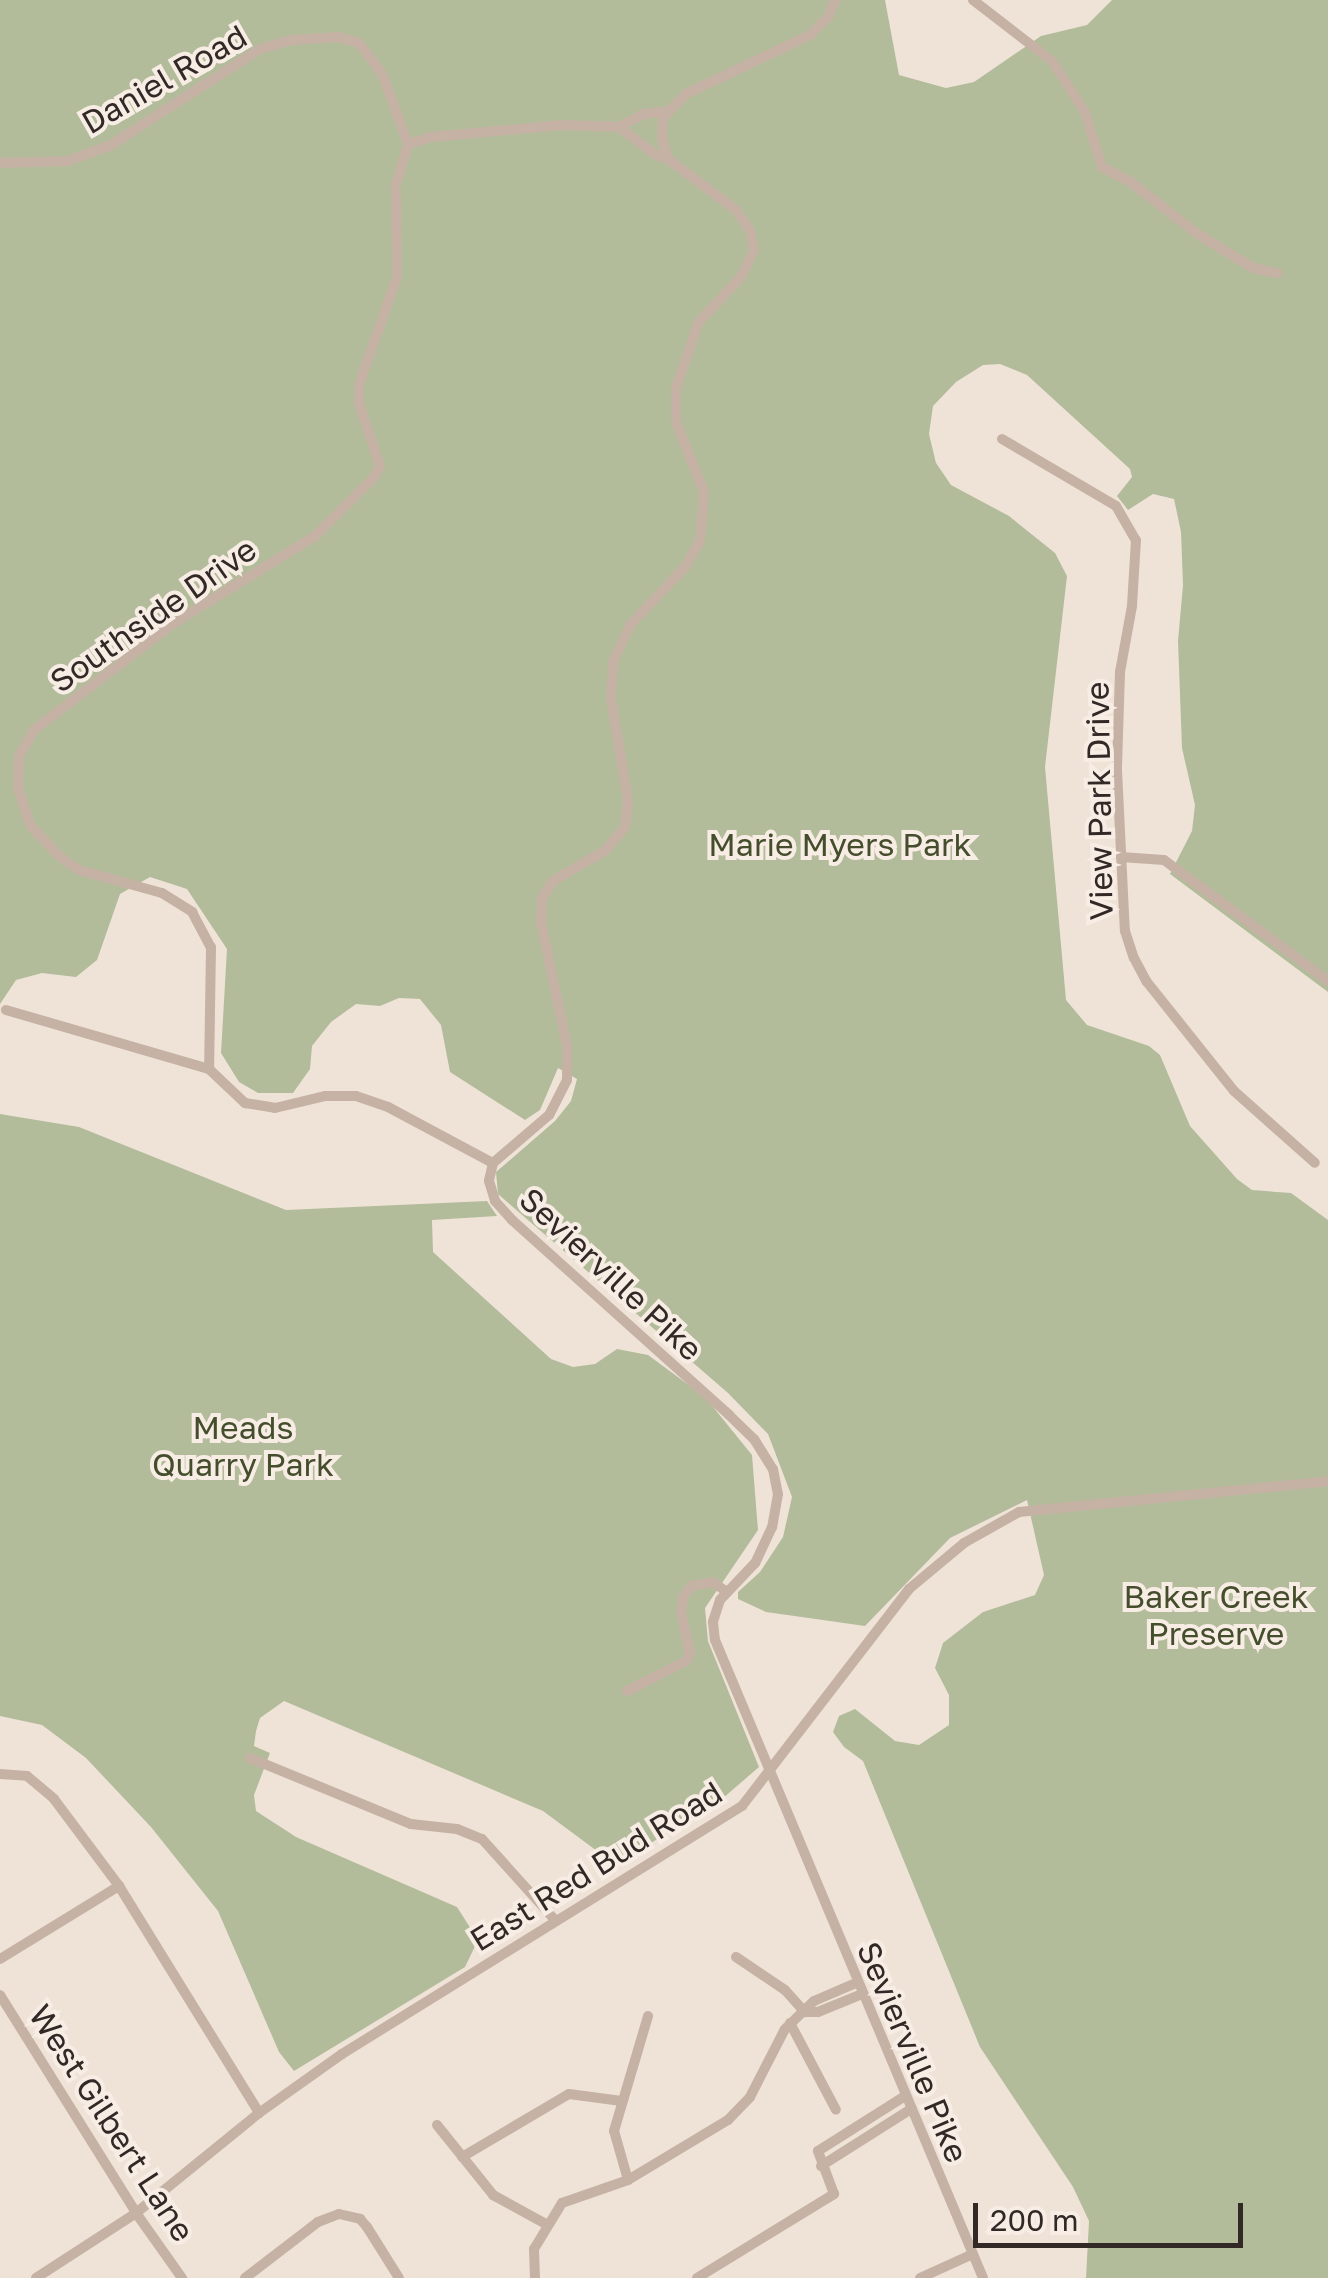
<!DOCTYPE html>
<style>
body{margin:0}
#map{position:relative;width:1328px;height:2278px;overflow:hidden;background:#efe3d8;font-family:"Golos Text",sans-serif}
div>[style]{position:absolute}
.green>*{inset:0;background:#b3bc9a}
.minor>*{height:10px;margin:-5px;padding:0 5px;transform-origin:5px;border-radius:5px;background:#c6b2a5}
span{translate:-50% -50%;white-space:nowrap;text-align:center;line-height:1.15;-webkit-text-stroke:8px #f7ede4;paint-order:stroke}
.street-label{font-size:32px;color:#322926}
.park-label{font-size:32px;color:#444e2c}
.scale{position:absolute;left:973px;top:2203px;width:270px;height:45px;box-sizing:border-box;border:5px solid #322926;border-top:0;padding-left:12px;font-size:30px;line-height:35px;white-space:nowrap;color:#322926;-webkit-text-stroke:8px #f7ede4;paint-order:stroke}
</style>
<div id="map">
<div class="green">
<div style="clip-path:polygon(0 0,885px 0,899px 75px,946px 88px,974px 82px,1041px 36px,1087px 25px,1112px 0,1328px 0,1328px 992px,1170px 874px,1192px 831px,1195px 805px,1182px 748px,1178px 641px,1183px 585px,1181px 532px,1174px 499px,1153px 494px,1128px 510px,1117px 496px,1132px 477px,1130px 469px,1027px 375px,1000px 364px,983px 365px,956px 382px,933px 406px,929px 434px,936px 463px,951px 485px,1009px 516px,1055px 553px,1067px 576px,1045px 767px,1066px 1000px,1087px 1025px,1149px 1046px,1160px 1055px,1190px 1126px,1237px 1179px,1252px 1190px,1291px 1193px,1328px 1220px,1328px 2278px,1086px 2278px,1089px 2221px,1073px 2187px,980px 2047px,863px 1761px,844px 1747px,833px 1732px,839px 1716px,855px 1709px,895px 1741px,919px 1745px,949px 1725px,949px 1695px,935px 1668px,943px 1643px,983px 1612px,1035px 1595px,1044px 1575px,1027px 1500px,950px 1538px,865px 1626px,766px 1612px,738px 1599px,738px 1592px,760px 1572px,783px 1537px,792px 1497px,768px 1434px,728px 1393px,498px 1194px,496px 1172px,555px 1121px,571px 1101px,577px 1079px,558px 1068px,540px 1110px,525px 1120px,450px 1072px,441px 1025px,420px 999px,399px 998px,380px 1006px,356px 1004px,331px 1022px,312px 1046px,310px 1069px,293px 1093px,258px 1093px,239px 1082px,221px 1053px,227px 949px,187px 889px,150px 877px,120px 894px,97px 960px,76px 977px,42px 973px,16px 980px,0 1004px)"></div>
<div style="clip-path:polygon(0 1114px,79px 1127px,286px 1210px,487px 1201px,497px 1216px,432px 1220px,433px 1252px,551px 1359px,573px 1367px,595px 1364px,617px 1349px,648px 1355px,705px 1397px,752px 1455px,758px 1530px,705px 1608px,708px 1641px,759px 1767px,715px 1805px,622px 1860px,597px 1851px,543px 1811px,284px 1701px,260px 1718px,256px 1731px,254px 1746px,270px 1753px,254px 1795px,256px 1811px,296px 1837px,457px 1907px,478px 1940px,465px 1967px,294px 2071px,279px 2052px,218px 1911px,151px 1827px,86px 1758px,42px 1725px,0 1716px)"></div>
</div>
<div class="minor">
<div style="left:835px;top:0;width:18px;rotate:112deg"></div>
<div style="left:828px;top:17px;width:25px;rotate:135deg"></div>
<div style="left:810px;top:35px;width:137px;rotate:154.6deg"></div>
<div style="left:686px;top:94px;width:33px;rotate:134deg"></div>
<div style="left:663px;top:118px;width:21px;rotate:93deg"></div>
<div style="left:662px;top:139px;width:21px;rotate:73deg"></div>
<div style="left:668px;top:159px;width:85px;rotate:36.9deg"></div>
<div style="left:736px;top:210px;width:25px;rotate:56deg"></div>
<div style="left:750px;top:231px;width:19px;rotate:78deg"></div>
<div style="left:754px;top:250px;width:30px;rotate:116deg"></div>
<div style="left:741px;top:277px;width:63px;rotate:133.1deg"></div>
<div style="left:698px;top:323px;width:69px;rotate:108.7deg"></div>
<div style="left:676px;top:388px;width:34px;rotate:90deg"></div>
<div style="left:676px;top:422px;width:75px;rotate:68.2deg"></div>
<div style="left:704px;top:492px;width:49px;rotate:94.7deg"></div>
<div style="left:700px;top:541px;width:30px;rotate:120deg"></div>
<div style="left:685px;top:567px;width:80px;rotate:133.5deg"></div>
<div style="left:630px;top:625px;width:41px;rotate:114.7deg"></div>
<div style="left:613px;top:662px;width:36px;rotate:93deg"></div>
<div style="left:611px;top:698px;width:104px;rotate:80.6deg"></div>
<div style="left:628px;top:801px;width:26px;rotate:97deg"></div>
<div style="left:625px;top:827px;width:30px;rotate:130deg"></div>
<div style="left:606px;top:850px;width:61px;rotate:149.7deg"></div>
<div style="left:553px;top:881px;width:20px;rotate:123deg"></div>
<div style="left:542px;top:898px;width:24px;rotate:92deg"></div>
<div style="left:541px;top:922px;width:127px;rotate:78.2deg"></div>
<div style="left:567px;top:1046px;width:34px;rotate:90deg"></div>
<div style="left:567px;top:1080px;width:39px;rotate:117deg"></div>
<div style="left:549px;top:1115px;width:74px;rotate:139.4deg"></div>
<div style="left:493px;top:1163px;width:18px;rotate:103deg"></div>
<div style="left:489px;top:1181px;width:21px;rotate:73deg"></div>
<div style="left:495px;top:1201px;width:25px;rotate:48deg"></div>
<div style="left:512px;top:1220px;width:292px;rotate:41.9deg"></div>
<div style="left:729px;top:1415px;width:35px;rotate:44deg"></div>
<div style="left:754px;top:1439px;width:36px;rotate:58deg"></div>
<div style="left:773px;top:1469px;width:25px;rotate:79deg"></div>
<div style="left:778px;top:1494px;width:34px;rotate:100deg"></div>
<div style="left:772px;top:1527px;width:40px;rotate:115deg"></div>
<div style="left:755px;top:1563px;width:51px;rotate:133.4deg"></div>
<div style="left:720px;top:1600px;width:23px;rotate:108deg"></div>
<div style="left:713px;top:1622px;width:18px;rotate:84deg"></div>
<div style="left:715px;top:1640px;width:692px;rotate:67.21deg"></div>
<div style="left:973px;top:0;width:100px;rotate:37.7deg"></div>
<div style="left:1052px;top:61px;width:61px;rotate:57.1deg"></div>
<div style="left:1085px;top:112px;width:58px;rotate:72.8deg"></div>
<div style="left:1102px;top:167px;width:34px;rotate:28deg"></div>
<div style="left:1132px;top:183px;width:81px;rotate:38deg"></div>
<div style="left:1196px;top:233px;width:67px;rotate:31.6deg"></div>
<div style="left:1253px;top:268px;width:25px;rotate:12deg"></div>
<div style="left:619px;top:127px;width:46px;rotate:37.1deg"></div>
<div style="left:656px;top:155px;width:13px;rotate:18deg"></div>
<div style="left:408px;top:144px;width:43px;rotate:106.3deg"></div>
<div style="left:396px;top:185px;width:92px;rotate:89.4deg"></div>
<div style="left:397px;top:277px;width:114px;rotate:109.4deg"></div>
<div style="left:359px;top:385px;width:19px;rotate:90deg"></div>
<div style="left:359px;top:404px;width:65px;rotate:71.3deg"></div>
<div style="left:380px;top:466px;width:11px;rotate:117deg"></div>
<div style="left:375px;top:476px;width:85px;rotate:135deg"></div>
<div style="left:315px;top:536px;width:169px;rotate:148.3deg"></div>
<div style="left:171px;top:625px;width:173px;rotate:142.5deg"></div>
<div style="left:34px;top:730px;width:30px;rotate:120deg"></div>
<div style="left:19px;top:756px;width:32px;rotate:92deg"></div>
<div style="left:18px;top:788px;width:39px;rotate:72deg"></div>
<div style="left:30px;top:825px;width:42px;rotate:46.9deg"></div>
<div style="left:59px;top:856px;width:24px;rotate:35deg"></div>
<div style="left:79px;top:870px;width:86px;rotate:15.5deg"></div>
<div style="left:162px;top:893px;width:36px;rotate:32deg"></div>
<div style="left:192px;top:912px;width:40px;rotate:62deg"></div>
<div style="left:211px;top:947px;width:122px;rotate:90.9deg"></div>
<div style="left:209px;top:1069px;width:50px;rotate:43.4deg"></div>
<div style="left:245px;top:1103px;width:30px;rotate:9deg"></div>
<div style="left:275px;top:1108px;width:51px;rotate:-13.5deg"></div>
<div style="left:325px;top:1096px;width:31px"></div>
<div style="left:356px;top:1096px;width:34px;rotate:19deg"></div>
<div style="left:388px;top:1107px;width:119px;rotate:28.1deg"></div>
<div style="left:408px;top:144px;width:24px;rotate:-17deg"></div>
<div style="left:431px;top:137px;width:132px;rotate:-5.2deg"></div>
<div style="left:562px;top:125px;width:57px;rotate:2deg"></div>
<div style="left:619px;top:127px;width:27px;rotate:-28deg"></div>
<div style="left:643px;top:114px;width:23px;rotate:-7deg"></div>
<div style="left:0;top:163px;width:68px;rotate:-1.7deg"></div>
<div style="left:68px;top:161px;width:46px;rotate:-20.4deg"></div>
<div style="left:111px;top:145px;width:177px;rotate:-32.8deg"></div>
<div style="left:260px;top:49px;width:33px;rotate:-16deg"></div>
<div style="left:292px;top:40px;width:46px;rotate:-3.7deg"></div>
<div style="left:338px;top:37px;width:22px;rotate:16deg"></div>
<div style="left:359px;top:43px;width:38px;rotate:53deg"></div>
<div style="left:382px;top:73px;width:76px;rotate:69.9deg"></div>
<div style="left:1002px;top:439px;width:132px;rotate:30.4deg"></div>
<div style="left:1116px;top:506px;width:39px;rotate:60deg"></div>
<div style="left:1136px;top:540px;width:66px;rotate:93.5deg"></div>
<div style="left:1132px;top:606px;width:67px;rotate:100.3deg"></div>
<div style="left:1120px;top:672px;width:98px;rotate:91.8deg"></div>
<div style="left:1117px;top:770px;width:161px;rotate:87.2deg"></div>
<div style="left:1125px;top:931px;width:28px;rotate:72deg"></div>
<div style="left:1134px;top:958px;width:27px;rotate:62deg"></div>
<div style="left:1147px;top:982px;width:139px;rotate:51.4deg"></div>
<div style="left:1234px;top:1091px;width:108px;rotate:41.6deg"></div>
<div style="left:1121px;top:857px;width:43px;rotate:4deg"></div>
<div style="left:1164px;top:860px;width:204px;rotate:36.4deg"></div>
<div style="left:6px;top:1010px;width:211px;rotate:16.2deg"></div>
<div style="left:627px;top:1691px;width:66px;rotate:-27deg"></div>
<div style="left:686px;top:1661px;width:9px;rotate:-63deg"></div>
<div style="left:690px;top:1653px;width:42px;rotate:-102.4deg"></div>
<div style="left:681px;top:1612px;width:15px;rotate:-82deg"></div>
<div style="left:683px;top:1597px;width:14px;rotate:-54deg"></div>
<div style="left:691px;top:1586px;width:22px;rotate:-10deg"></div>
<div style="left:713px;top:1582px;width:17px;rotate:36deg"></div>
<div style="left:250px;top:1758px;width:174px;rotate:22.3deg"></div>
<div style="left:411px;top:1824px;width:46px;rotate:6.2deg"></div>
<div style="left:457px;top:1829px;width:27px;rotate:22deg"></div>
<div style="left:482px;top:1839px;width:109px;rotate:48deg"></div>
<div style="left:0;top:1774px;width:27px;rotate:4deg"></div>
<div style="left:27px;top:1776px;width:35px;rotate:40deg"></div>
<div style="left:54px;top:1799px;width:109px;rotate:53.2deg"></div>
<div style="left:119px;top:1886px;width:267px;rotate:58.3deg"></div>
<div style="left:736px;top:1957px;width:59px;rotate:34deg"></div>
<div style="left:785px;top:1990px;width:30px;rotate:48deg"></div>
<div style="left:0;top:1959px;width:140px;rotate:-31.5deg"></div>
<div style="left:0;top:1995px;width:257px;rotate:58deg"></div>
<div style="left:136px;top:2213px;width:80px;rotate:54.7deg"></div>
<div style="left:805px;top:2012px;width:13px"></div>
<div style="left:818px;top:2012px;width:48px;rotate:-22.2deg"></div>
<div style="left:790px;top:2023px;width:98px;rotate:62.1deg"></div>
<div style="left:437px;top:2125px;width:90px;rotate:51.3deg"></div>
<div style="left:493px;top:2195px;width:60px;rotate:28.7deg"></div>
<div style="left:462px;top:2157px;width:124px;rotate:-30.5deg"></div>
<div style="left:569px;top:2094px;width:53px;rotate:7.5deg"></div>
<div style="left:821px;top:2166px;width:107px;rotate:-32.3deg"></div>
<div style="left:628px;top:2180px;width:51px;rotate:-105.9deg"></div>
<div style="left:614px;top:2131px;width:120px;rotate:-73.5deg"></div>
<div style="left:36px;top:2278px;width:119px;rotate:-33deg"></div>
<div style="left:136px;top:2213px;width:159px;rotate:-39.1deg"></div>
<div style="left:259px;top:2113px;width:102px;rotate:-35.4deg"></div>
<div style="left:342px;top:2054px;width:471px;rotate:-31.8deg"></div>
<div style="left:742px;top:1806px;width:274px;rotate:-52.4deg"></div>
<div style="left:909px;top:1589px;width:72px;rotate:-39.9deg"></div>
<div style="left:964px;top:1543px;width:63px;rotate:-29.4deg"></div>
<div style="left:1019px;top:1512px;width:311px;rotate:-5.7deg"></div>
<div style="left:245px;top:2278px;width:92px;rotate:-37.5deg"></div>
<div style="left:318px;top:2222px;width:22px;rotate:-21deg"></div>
<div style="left:339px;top:2214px;width:22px;rotate:13deg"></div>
<div style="left:360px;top:2219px;width:11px;rotate:49deg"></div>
<div style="left:367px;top:2227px;width:60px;rotate:57.9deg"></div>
<div style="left:535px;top:2278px;width:29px;rotate:-92deg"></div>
<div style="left:534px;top:2249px;width:54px;rotate:-58.7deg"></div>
<div style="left:562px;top:2203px;width:70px;rotate:-19.2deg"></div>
<div style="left:628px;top:2180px;width:117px;rotate:-31deg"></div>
<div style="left:728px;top:2120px;width:32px;rotate:-46deg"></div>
<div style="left:750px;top:2097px;width:76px;rotate:-62.8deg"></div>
<div style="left:785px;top:2029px;width:40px;rotate:-44deg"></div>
<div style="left:814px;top:2001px;width:46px;rotate:-23.2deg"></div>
<div style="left:697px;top:2278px;width:161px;rotate:-31.5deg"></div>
<div style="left:834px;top:2194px;width:46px;rotate:-110.4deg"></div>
<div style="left:818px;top:2151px;width:103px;rotate:-32.3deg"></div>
<div style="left:920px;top:2278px;width:58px;rotate:-24.4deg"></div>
</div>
<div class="street-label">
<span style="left:164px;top:79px;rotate:-30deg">Daniel Road</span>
<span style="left:153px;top:615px;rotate:-35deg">Southside Drive</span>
<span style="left:1099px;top:801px;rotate:-91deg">View Park Drive</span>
<span style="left:611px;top:1274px;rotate:43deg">Sevierville Pike</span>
<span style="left:596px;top:1866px;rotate:-32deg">East Red Bud Road</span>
<span style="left:913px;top:2052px;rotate:67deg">Sevierville Pike</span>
<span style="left:112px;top:2123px;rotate:57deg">West Gilbert Lane</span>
</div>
<div class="park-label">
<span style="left:840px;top:844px">Marie Myers Park</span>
<span style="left:243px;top:1446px">Meads<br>Quarry Park</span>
<span style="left:1216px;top:1615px">Baker Creek<br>Preserve</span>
</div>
<div class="scale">200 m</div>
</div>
